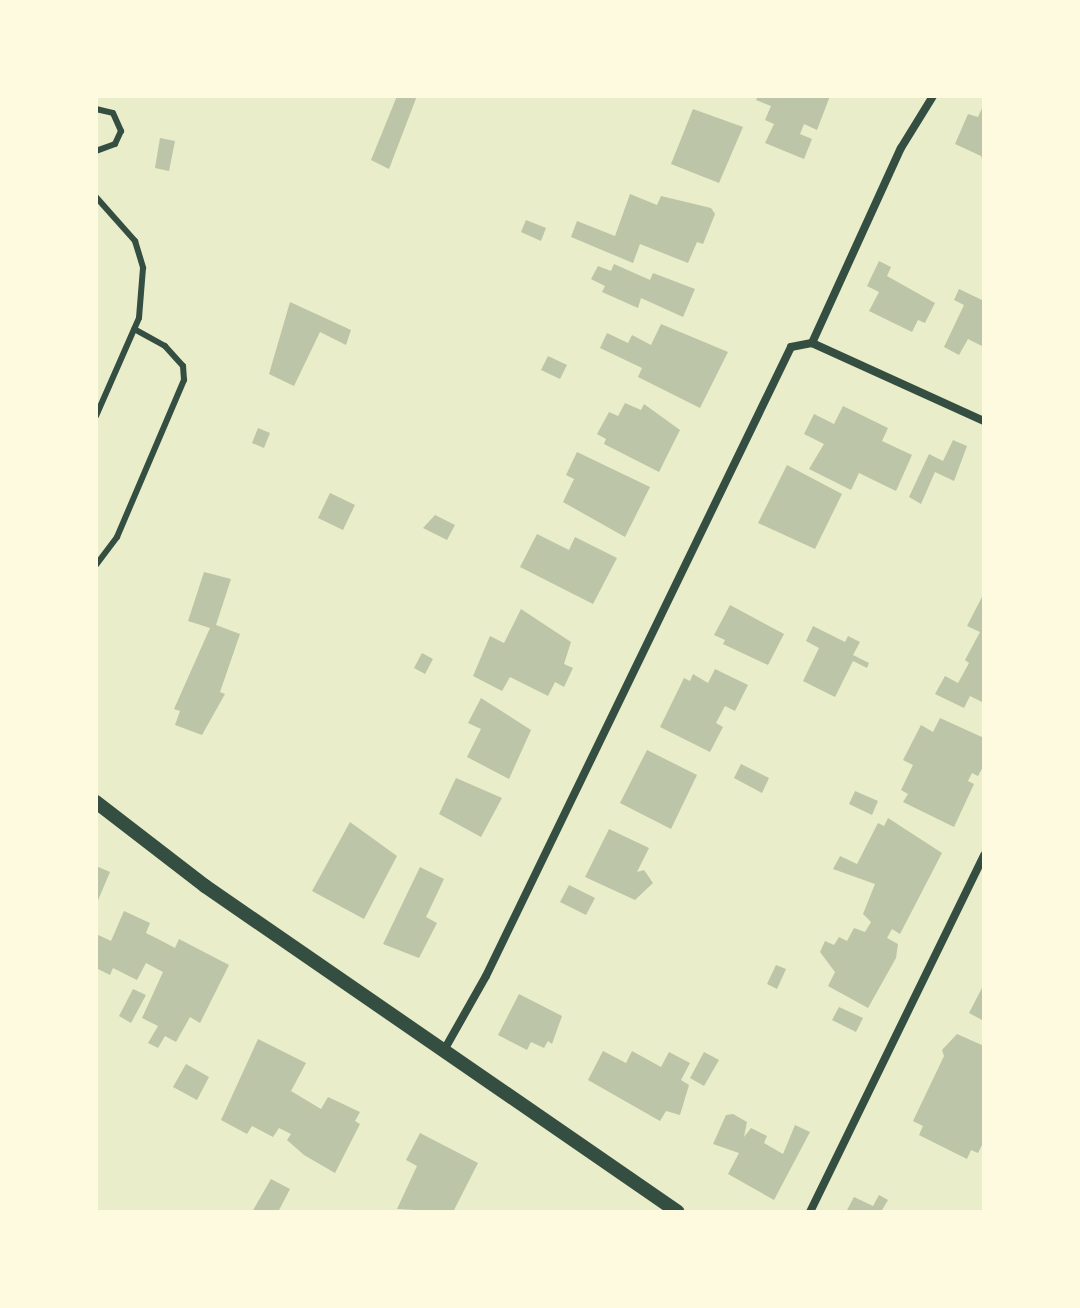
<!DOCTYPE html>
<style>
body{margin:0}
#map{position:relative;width:1080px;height:1308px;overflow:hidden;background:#e9edc9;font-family:"PT Sans Narrow",sans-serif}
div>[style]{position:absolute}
.building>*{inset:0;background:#bcc5a7}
.service>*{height:6px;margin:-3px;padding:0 3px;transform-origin:3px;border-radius:3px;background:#344e41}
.minor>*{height:8px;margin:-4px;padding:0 4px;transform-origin:4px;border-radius:4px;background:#344e41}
.tertiary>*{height:14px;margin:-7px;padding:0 7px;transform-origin:7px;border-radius:7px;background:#344e41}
span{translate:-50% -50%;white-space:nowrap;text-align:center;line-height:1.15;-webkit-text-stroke:8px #fefae0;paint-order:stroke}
.frame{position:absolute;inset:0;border:98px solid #fefae0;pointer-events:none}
</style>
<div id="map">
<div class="building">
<div style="clip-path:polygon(397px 96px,417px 96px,389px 169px,371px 160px)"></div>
<div style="clip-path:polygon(758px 96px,830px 96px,817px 130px,804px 124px,800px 134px,812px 139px,804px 159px,765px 143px,774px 124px,765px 120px,771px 106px,756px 100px)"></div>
<div style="clip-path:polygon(984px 104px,984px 164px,981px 156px,955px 144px,968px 114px,978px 117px)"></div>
<div style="clip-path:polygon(693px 109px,743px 127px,719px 183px,671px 164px)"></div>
<div style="clip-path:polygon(160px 138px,175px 141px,169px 171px,155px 168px)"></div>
<div style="clip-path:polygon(630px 194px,657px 205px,661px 196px,711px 208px,715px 214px,703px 244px,697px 242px,688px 263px,640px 244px,633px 263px,571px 237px,577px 221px,615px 236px)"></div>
<div style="clip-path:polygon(526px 220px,546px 228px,541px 241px,521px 232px)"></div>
<div style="clip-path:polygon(879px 261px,891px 267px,887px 276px,935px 303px,925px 323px,918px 320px,912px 332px,869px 311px,879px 292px,867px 286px)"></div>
<div style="clip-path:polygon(614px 264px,650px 280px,653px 273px,695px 289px,683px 317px,641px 298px,638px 308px,602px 292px,605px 286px,591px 279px,598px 266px,611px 271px)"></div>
<div style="clip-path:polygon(959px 289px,984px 301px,984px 347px,968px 339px,959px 355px,944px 347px,964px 305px,954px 300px)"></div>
<div style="clip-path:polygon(290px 302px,351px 330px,346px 345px,320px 332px,294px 386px,269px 374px)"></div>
<div style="clip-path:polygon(661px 324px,728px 352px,700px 408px,638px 377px,642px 368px,600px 348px,607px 333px,628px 343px,632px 335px,651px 345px)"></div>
<div style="clip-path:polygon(548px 356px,567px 365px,560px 379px,541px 370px)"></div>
<div style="clip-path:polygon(625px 403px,641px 410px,644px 404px,680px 430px,659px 472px,604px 444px,606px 439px,597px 434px,609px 412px,618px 416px)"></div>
<div style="clip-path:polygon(843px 406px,888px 428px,882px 441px,912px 455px,896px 491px,859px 473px,851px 490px,809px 469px,824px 444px,804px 434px,814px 414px,834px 424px)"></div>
<div style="clip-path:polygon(258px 428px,270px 433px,264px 448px,252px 443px)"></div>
<div style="clip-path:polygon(953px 440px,967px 446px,954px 481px,935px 472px,921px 504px,909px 497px,929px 454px,943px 461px)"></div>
<div style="clip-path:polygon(577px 452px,650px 487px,625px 537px,563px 502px,574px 479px,566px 475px)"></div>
<div style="clip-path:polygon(787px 465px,842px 494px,815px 549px,758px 523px)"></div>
<div style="clip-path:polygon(330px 493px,355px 505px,343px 530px,318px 518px)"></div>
<div style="clip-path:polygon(435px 515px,455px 525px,447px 540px,423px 528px)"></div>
<div style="clip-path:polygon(537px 534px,569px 550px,575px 537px,617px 558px,593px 604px,520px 567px)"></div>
<div style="clip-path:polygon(204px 572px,231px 579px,216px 625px,240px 634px,220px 692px,225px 694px,202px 735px,175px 725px,180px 711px,174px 709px,210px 628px,188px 621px)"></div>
<div style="clip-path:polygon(984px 593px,984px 703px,970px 696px,964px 708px,935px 694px,945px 676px,958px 683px,969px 663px,965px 660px,980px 632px,967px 626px)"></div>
<div style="clip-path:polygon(730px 605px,784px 634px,768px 665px,723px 644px,725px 640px,714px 635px)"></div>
<div style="clip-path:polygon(521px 609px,571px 642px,564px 664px,573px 668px,564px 687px,555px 682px,548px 696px,510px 677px,502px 691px,473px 676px,490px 636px,504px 643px)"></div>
<div style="clip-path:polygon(813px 626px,845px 642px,848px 636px,860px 642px,853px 655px,869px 663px,867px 668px,853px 661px,835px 697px,803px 681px,819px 648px,806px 641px)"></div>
<div style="clip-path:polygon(422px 653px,433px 659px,425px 674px,414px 668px)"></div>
<div style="clip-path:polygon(715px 669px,748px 685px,735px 711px,725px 706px,716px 723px,723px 727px,710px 752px,660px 727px,684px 678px,690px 681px,693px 674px,708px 683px)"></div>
<div style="clip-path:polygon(481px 698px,531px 730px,509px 779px,467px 757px,481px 729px,468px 723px)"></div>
<div style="clip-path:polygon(940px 718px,984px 738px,984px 765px,978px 776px,972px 773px,968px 781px,974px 784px,954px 827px,903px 802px,908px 794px,901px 790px,913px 765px,903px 760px,921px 725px,933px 732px)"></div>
<div style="clip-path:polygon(647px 750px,697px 775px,671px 829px,620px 803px)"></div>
<div style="clip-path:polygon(741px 764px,769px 778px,762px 793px,734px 778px)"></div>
<div style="clip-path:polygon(456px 778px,502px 798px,481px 837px,439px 814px)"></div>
<div style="clip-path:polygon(855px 791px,878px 801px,872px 815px,849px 804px)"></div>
<div style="clip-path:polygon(888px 818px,942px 853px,900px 934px,892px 929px,887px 938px,898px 944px,896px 958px,868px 1008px,828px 986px,835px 972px,820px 952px,825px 941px,834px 945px,839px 937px,847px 941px,854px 928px,865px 932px,871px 922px,863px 914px,875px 884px,833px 869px,840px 856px,857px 864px,878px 823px,884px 826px)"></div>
<div style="clip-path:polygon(350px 822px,397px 856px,364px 919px,312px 891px)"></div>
<div style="clip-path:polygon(609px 829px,649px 848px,637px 872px,644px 870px,653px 883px,635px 900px,585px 877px)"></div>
<div style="clip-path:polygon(96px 866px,110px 872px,96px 905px)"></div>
<div style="clip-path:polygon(420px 867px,444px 879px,426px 917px,437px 923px,419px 958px,383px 944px)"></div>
<div style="clip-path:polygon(569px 885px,595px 898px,586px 915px,560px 902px)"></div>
<div style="clip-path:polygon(124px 911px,150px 923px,146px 933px,158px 939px,175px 948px,179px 939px,229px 965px,200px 1023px,190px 1017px,176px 1042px,165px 1036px,158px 1048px,148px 1043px,158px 1026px,142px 1018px,163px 972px,146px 963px,137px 980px,113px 968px,110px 975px,96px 968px,96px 934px,111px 941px)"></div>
<div style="clip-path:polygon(776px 965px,786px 969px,777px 989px,767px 984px)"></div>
<div style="clip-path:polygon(984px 984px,984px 1021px,969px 1013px)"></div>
<div style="clip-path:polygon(133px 989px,146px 995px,131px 1023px,119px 1016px)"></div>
<div style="clip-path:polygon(519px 994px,562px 1016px,552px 1044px,548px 1041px,544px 1048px,531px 1042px,527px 1050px,498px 1035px)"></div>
<div style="clip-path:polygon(839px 1007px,863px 1018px,856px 1032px,832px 1020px)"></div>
<div style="clip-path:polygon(957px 1034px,984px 1046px,984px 1141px,978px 1153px,971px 1150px,967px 1159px,919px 1135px,923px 1126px,913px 1121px,944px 1056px,942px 1050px)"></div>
<div style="clip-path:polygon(258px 1039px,306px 1063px,291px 1091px,321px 1109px,328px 1097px,360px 1112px,355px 1121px,360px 1124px,335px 1173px,304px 1155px,287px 1140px,291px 1134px,279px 1128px,273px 1137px,252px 1126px,247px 1134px,221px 1120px)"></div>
<div style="clip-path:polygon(603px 1051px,626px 1063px,632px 1051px,661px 1067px,669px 1052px,690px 1063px,681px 1080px,689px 1085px,680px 1115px,666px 1111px,660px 1121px,588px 1080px)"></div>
<div style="clip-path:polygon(704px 1052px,719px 1060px,704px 1086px,690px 1078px)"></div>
<div style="clip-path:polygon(186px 1064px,209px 1077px,197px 1100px,173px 1087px)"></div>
<div style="clip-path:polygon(733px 1114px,747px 1122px,744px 1137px,751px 1128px,767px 1136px,764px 1143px,783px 1154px,795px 1125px,810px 1132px,774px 1200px,728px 1174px,739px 1153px,713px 1144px,726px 1115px)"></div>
<div style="clip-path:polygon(420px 1133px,478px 1163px,453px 1212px,397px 1209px,417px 1166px,406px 1160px)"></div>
<div style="clip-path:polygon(271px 1179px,290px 1189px,278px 1212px,252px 1212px)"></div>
<div style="clip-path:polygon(879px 1195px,888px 1200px,881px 1212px,846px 1212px,854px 1197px,873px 1206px)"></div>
</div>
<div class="service">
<div style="left:96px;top:109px;width:17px;rotate:13deg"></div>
<div style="left:113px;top:113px;width:20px;rotate:66deg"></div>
<div style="left:121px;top:131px;width:14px;rotate:115deg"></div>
<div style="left:115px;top:144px;width:20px;rotate:160deg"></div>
<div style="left:96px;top:197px;width:59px;rotate:48.4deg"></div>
<div style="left:135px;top:241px;width:28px;rotate:73deg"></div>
<div style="left:143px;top:268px;width:50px;rotate:94.6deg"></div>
<div style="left:139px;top:318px;width:107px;rotate:113.7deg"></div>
<div style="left:96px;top:565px;width:35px;rotate:-53deg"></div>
<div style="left:117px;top:537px;width:171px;rotate:-66.9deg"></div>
<div style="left:184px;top:380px;width:14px;rotate:-94deg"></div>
<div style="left:183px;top:366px;width:27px;rotate:-132deg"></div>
<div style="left:165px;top:346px;width:35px;rotate:-151deg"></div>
</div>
<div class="minor">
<div style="left:812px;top:343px;width:214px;rotate:-65.5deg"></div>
<div style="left:901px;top:148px;width:61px;rotate:-58.4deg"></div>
<div style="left:812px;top:343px;width:189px;rotate:24.4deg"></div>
<div style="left:443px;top:1052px;width:87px;rotate:-60.5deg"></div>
<div style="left:486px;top:976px;width:699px;rotate:-64.13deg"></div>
<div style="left:791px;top:347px;width:21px;rotate:-11deg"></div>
<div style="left:810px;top:1212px;width:397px;rotate:-64deg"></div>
</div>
<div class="tertiary">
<div style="left:96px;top:802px;width:138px;rotate:37.6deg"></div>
<div style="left:205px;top:886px;width:574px;rotate:34.58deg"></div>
</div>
<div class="frame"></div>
</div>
